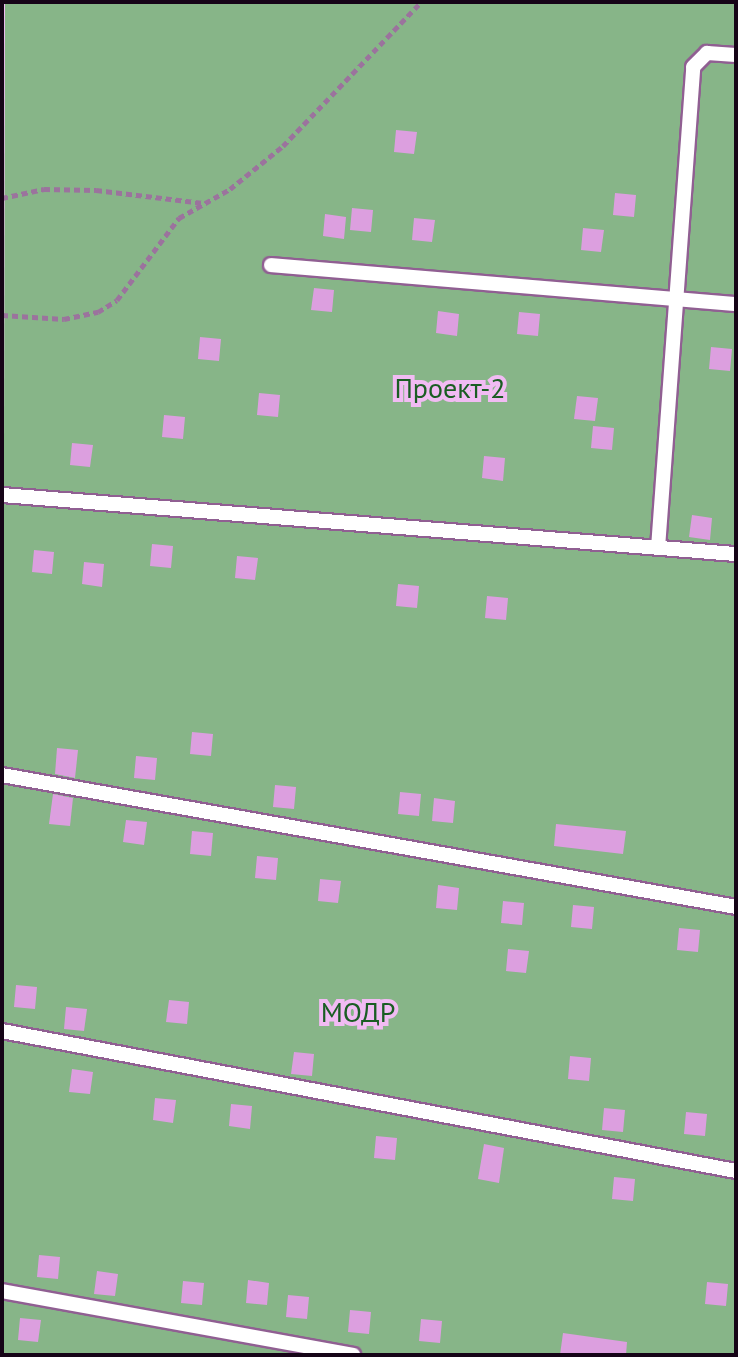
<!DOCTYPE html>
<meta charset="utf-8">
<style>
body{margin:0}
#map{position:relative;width:738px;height:1357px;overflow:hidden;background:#f1bbf3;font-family:"PT Sans",sans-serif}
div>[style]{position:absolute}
.green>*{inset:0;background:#87b588}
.building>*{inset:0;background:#dc9fdf}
.path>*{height:5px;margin-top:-2.5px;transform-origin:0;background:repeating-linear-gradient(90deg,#9b739d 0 6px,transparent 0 10px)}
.roads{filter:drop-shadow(2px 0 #905f92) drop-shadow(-2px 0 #905f92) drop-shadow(0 2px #905f92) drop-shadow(0 -2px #905f92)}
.service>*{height:14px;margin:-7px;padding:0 7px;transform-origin:7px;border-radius:7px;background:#fff}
span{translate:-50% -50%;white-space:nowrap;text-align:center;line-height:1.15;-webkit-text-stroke:8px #f1bbf3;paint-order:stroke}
.park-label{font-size:28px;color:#1a5d23}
.frame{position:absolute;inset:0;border:4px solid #160417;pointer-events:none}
</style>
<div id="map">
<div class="green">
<div style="clip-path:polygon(5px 2px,736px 2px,736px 1355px,2px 1355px)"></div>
</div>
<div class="building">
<div style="clip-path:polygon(396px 130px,417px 132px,414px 154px,394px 152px)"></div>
<div style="clip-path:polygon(615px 193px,636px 195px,634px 217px,613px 215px)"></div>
<div style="clip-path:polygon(352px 208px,373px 210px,371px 232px,350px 230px)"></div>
<div style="clip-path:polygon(325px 214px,346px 217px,344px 239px,323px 236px)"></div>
<div style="clip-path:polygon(414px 218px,435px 220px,432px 242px,412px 240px)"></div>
<div style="clip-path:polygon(583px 228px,604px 230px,601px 252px,581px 250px)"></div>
<div style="clip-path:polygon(314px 288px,334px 290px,332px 312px,311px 310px)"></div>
<div style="clip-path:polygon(438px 311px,459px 314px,457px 336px,436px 333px)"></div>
<div style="clip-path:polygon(519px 312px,540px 314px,538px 336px,517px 334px)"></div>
<div style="clip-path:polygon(200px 337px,221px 339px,219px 361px,198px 359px)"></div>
<div style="clip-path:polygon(711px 347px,732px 349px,730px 371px,709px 369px)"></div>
<div style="clip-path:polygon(259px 393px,280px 395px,278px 417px,257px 415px)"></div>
<div style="clip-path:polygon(577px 396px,598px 398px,595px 421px,574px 419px)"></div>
<div style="clip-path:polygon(164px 415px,185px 417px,183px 439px,162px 437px)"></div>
<div style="clip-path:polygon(593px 426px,614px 428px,612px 450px,591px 448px)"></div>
<div style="clip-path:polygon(72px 443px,93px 445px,90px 467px,70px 465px)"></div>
<div style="clip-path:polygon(484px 456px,505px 458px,503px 481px,482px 478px)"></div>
<div style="clip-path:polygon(692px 515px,712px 518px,710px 540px,689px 537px)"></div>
<div style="clip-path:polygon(152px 544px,173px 546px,171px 568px,150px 566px)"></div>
<div style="clip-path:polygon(34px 550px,54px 552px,52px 574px,32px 572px)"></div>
<div style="clip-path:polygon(237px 556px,258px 558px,255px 580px,235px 578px)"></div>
<div style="clip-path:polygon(84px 562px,104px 564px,102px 587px,82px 584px)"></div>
<div style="clip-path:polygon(398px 584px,419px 586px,417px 608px,396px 606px)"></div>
<div style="clip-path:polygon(487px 596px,508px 598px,506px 620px,485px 618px)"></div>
<div style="clip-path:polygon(192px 732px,213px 734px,211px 756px,190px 754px)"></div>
<div style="clip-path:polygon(57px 748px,78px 750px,75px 778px,55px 774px)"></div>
<div style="clip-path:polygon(136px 756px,157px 758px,155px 780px,134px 778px)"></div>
<div style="clip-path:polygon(275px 785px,296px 787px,294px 809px,273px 807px)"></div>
<div style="clip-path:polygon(400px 792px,421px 794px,419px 816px,398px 814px)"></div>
<div style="clip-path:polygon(53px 794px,73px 798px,70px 826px,49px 824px)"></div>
<div style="clip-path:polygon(434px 798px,455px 801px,453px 823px,432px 821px)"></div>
<div style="clip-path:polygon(126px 820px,147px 822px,144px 845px,123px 842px)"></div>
<div style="clip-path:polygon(556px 824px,626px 831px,623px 854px,554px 846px)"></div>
<div style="clip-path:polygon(192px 831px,213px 833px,211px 856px,190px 854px)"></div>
<div style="clip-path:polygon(257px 856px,278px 858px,276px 880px,255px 878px)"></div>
<div style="clip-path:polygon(320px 879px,341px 881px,338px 903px,318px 901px)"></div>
<div style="clip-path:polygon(438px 885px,459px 888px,457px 910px,436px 908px)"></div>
<div style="clip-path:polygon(503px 901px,524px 903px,522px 925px,501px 923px)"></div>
<div style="clip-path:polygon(573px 905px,594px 907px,592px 929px,571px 927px)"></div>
<div style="clip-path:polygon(679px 928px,700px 930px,698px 952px,677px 950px)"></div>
<div style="clip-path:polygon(508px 949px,529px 951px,526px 973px,506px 971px)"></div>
<div style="clip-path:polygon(16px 985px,37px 987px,35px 1009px,14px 1007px)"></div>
<div style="clip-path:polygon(169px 1000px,189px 1002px,187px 1024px,166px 1022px)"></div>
<div style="clip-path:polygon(66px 1007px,87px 1009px,84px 1031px,64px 1029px)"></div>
<div style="clip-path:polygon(294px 1052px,314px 1054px,312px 1076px,291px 1074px)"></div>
<div style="clip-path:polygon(570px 1056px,591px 1058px,589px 1081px,568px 1079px)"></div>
<div style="clip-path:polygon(72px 1069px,93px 1072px,90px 1094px,69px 1092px)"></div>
<div style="clip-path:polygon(155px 1098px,176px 1100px,173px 1123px,153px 1120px)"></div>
<div style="clip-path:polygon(231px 1104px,252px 1106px,250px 1129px,229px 1126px)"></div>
<div style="clip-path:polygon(604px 1108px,625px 1110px,623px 1132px,602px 1130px)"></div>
<div style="clip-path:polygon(686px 1112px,707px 1114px,705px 1136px,684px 1134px)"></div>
<div style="clip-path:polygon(376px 1136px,397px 1138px,395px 1160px,374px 1158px)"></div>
<div style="clip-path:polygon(484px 1144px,504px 1148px,499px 1183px,478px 1179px)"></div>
<div style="clip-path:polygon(614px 1177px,635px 1179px,633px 1201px,612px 1199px)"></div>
<div style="clip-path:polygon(39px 1255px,60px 1257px,58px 1279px,37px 1277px)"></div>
<div style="clip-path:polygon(97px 1271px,118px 1274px,115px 1296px,94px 1294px)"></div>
<div style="clip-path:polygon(248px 1280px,269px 1283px,267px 1305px,246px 1303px)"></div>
<div style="clip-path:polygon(183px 1281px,204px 1283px,202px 1305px,181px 1303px)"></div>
<div style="clip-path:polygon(707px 1282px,728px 1284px,726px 1306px,705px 1304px)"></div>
<div style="clip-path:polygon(288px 1295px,309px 1297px,307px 1319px,286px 1317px)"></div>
<div style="clip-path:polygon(350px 1310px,371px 1312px,369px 1334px,348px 1332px)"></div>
<div style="clip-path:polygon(20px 1318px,41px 1320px,38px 1342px,18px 1340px)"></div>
<div style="clip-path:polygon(421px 1319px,442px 1321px,440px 1343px,419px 1341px)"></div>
<div style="clip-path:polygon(563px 1333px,627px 1342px,626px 1355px,560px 1355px)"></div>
</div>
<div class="path">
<div style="left:2px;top:198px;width:43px;rotate:-12.1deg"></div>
<div style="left:44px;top:189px;width:52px;rotate:1.1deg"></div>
<div style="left:96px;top:190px;width:108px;rotate:6.9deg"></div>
<div style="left:2px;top:315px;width:62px;rotate:3.7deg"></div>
<div style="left:64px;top:319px;width:35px;rotate:-12deg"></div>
<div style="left:98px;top:312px;width:22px;rotate:-32deg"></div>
<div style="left:117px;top:300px;width:103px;rotate:-52.9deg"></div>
<div style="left:179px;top:218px;width:59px;rotate:-29.6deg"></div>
<div style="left:230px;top:189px;width:68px;rotate:-39.1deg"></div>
<div style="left:283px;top:146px;width:199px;rotate:-46.2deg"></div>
</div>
<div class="roads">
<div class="service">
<div style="left:271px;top:265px;width:467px;rotate:4.8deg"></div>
<div style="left:2px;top:495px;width:736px;rotate:4.6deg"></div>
<div style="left:658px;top:548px;width:482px;rotate:-85.8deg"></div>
<div style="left:693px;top:67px;width:20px;rotate:-45deg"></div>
<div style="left:707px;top:53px;width:29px;rotate:4deg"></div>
<div style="left:2px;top:775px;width:746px;rotate:10.19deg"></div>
<div style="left:2px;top:1031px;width:747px;rotate:10.8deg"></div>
<div style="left:2px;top:1291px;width:357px;rotate:10.3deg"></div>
</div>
</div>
<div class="park-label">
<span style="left:450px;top:388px">Проект-2</span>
<span style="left:358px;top:1012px">МОДР</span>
</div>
<div class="frame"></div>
</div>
